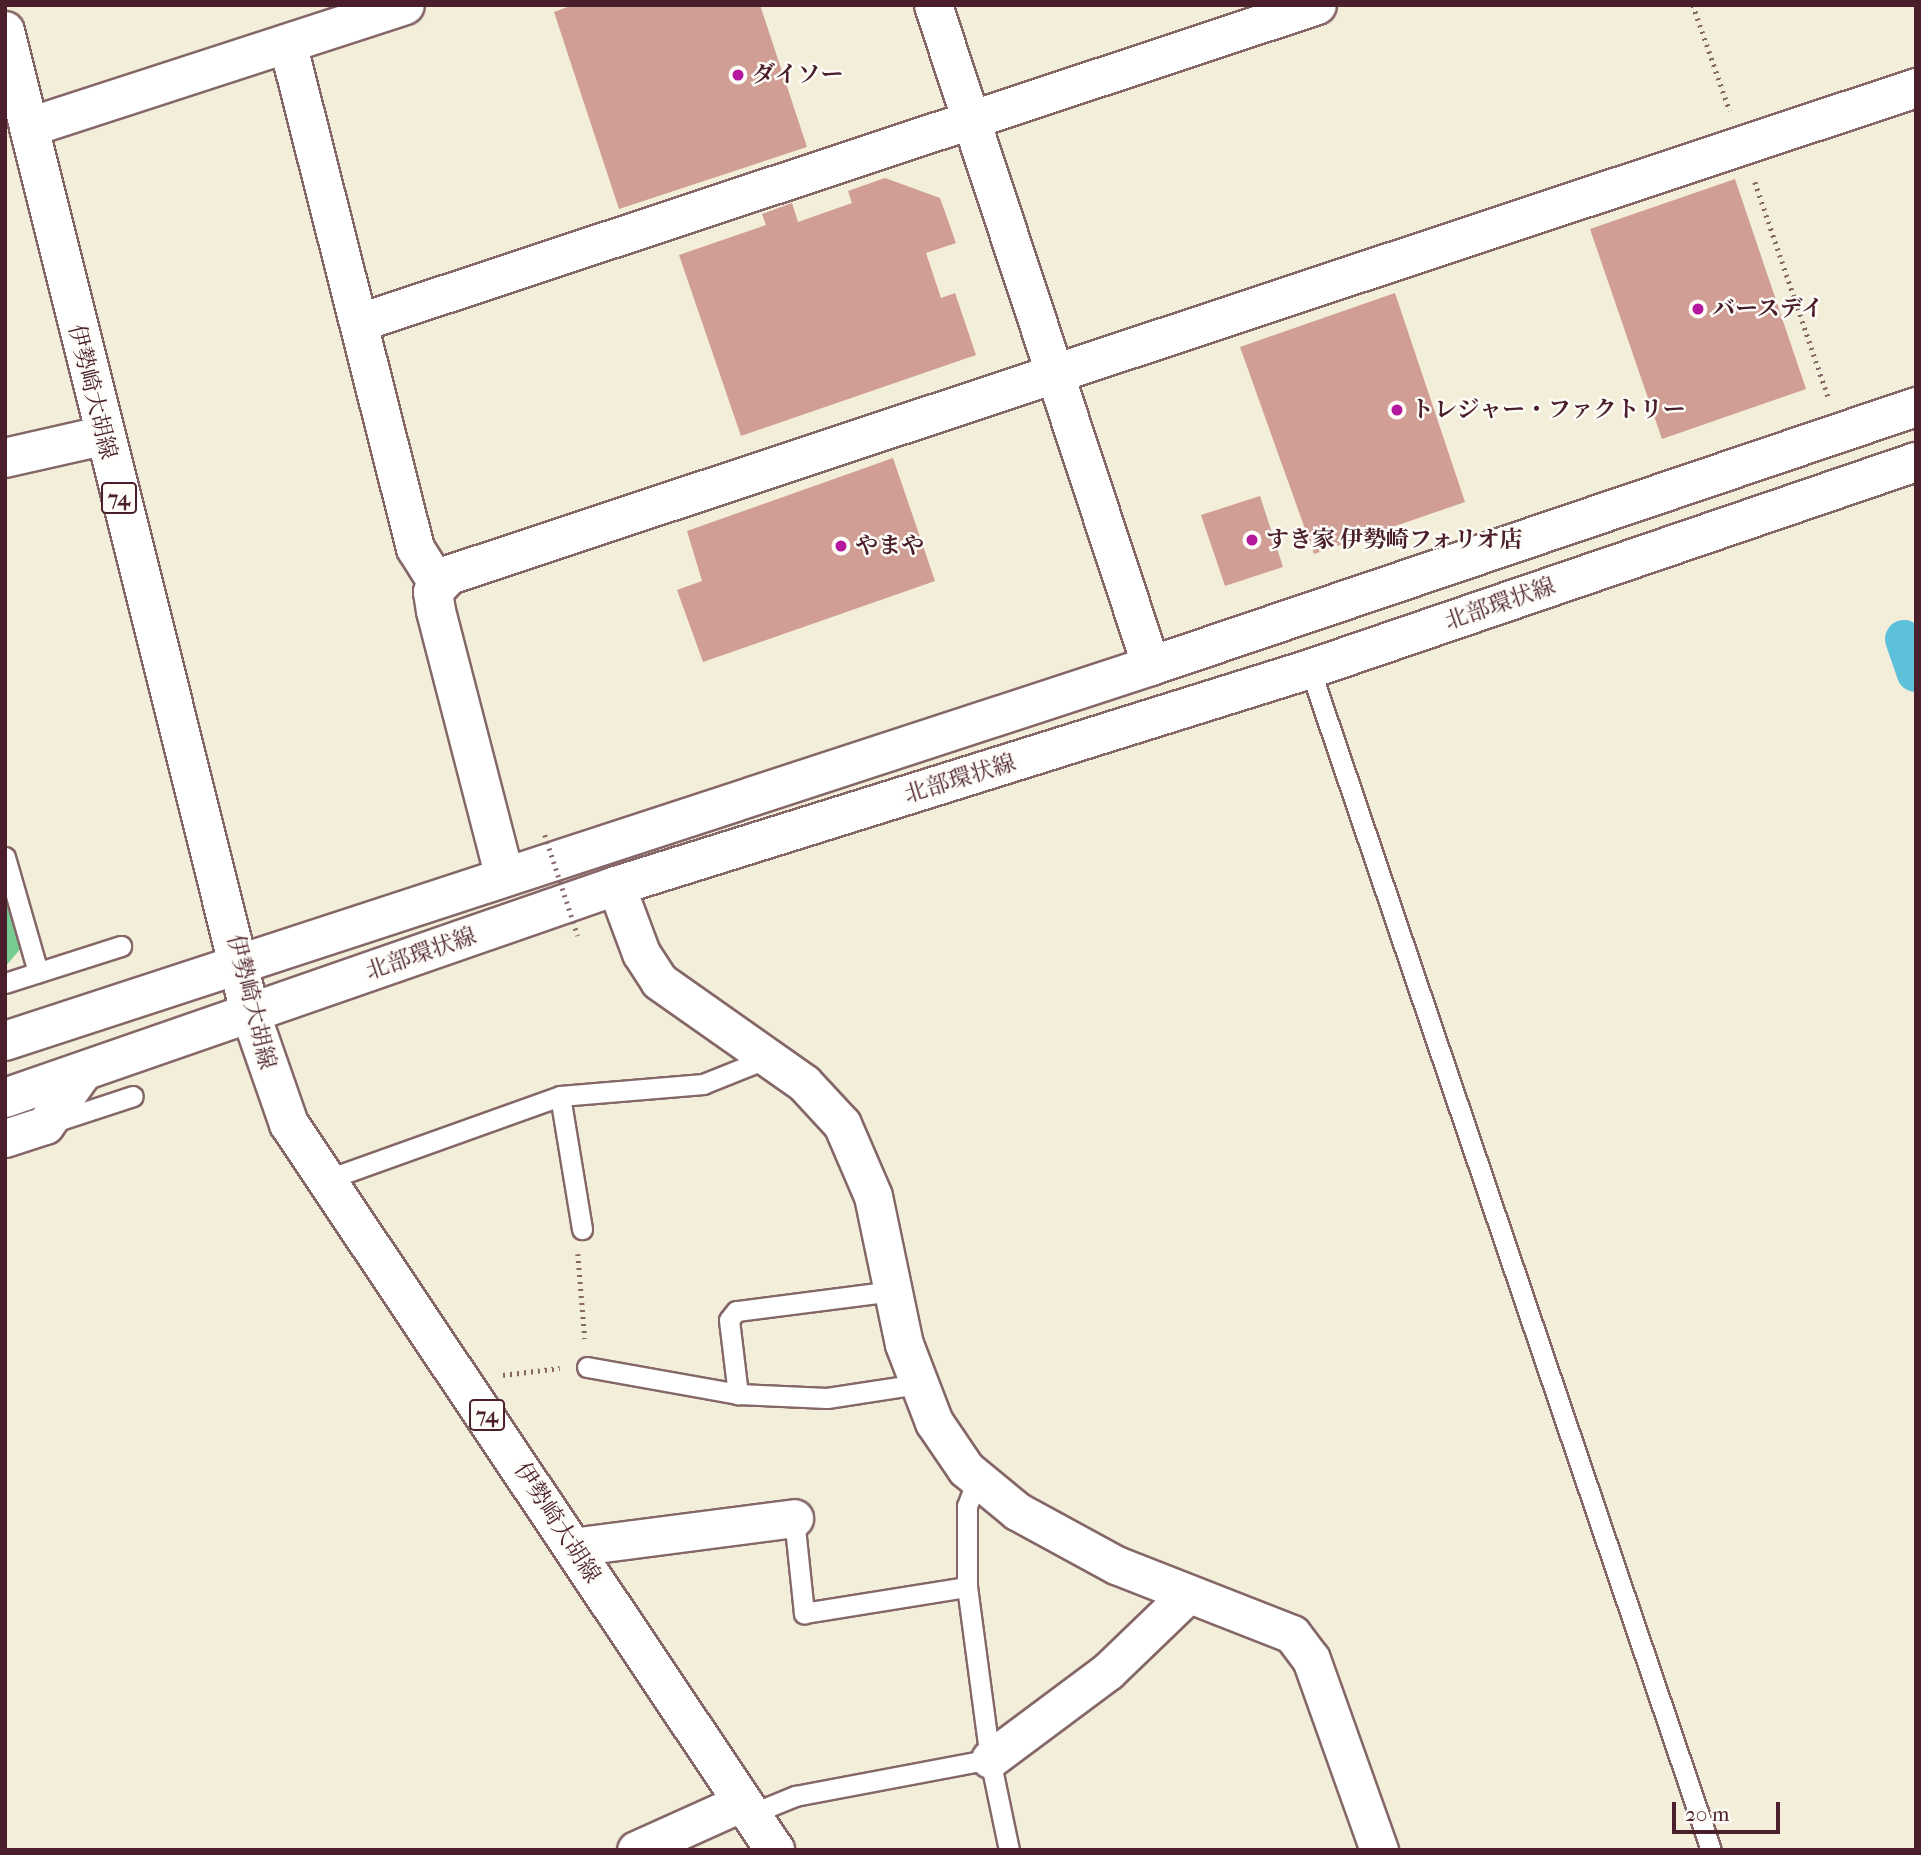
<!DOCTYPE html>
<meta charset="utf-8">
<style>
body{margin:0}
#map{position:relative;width:1921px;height:1855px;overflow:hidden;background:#f3eed9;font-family:"IM FELL French Canon","Noto Serif JP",serif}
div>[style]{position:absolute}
.green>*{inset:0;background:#77cd91}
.canal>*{height:38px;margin:-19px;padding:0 19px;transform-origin:19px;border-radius:19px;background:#5ec1dc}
.building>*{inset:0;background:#d09e95}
.path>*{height:4.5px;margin-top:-2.25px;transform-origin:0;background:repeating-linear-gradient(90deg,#856768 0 2px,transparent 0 7px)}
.roads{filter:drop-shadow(2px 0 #856768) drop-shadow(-2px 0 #856768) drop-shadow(0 2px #856768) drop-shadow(0 -2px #856768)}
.lane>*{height:19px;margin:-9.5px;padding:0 9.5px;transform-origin:9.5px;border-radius:9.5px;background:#fff}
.street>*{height:37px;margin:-18.5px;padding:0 18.5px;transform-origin:18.5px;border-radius:18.5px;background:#fff}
.secondary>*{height:38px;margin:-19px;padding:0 19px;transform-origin:19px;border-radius:19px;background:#fff}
.primary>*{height:38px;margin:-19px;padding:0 19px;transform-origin:19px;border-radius:19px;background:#fff}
.path-bridge>*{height:4.5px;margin-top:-2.25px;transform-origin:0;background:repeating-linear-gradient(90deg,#856768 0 2px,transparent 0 7px)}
.dots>*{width:19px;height:19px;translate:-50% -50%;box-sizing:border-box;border:4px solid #fdfcf7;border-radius:50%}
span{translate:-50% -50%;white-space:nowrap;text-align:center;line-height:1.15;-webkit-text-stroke:5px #fdfcf7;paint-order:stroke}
.shield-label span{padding:2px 5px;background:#fdfcf7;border:2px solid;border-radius:5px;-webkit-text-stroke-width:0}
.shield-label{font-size:21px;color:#4a1f2b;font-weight:700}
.poi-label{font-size:23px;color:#4a1f2b;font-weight:700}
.left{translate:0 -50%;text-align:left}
.street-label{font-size:23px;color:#4a1f2b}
.frame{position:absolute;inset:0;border:7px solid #4a1f2b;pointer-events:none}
.scale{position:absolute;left:1672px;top:1802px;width:108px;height:32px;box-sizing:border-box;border:4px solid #4a1f2b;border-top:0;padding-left:9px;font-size:21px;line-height:24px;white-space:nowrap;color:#4a1f2b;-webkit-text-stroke:5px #fdfcf7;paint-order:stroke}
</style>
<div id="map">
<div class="green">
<div style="clip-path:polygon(5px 887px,22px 947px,5px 967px)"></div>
</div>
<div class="canal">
<div style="left:1904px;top:639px;width:36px;rotate:71deg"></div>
</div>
<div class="building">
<div style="clip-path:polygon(573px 5px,760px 5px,807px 147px,619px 209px,554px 12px)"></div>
<div style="clip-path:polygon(885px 178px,940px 198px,956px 243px,926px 253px,941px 298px,955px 293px,976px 355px,741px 436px,679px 255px,766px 225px,762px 214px,792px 203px,798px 222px,852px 203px,848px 191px)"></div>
<div style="clip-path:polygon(1735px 179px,1806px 389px,1662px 439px,1590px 229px)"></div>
<div style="clip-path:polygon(1395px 293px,1465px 502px,1314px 554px,1240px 347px)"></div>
<div style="clip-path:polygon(893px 458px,935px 581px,703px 662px,677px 590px,702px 581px,687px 531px)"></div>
<div style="clip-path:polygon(1260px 496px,1283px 567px,1225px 586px,1201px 515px)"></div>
</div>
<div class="path">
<div style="left:1693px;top:5px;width:112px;rotate:70.8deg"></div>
<div style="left:1755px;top:182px;width:229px;rotate:71.2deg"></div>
<div style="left:578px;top:1254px;width:85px;rotate:85.3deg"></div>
<div style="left:503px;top:1375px;width:57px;rotate:-7deg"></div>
</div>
<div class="roads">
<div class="lane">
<div style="left:1310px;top:669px;width:1247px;rotate:71.25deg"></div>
<div style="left:5px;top:857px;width:120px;rotate:74deg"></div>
<div style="left:5px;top:983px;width:122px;rotate:-17.7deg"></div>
<div style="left:560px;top:1096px;width:135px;rotate:80.6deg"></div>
<div style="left:51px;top:1123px;width:86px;rotate:-18.2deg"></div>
<div style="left:331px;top:1178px;width:243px;rotate:-19.7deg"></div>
<div style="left:560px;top:1096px;width:144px;rotate:-4.8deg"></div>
<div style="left:703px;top:1084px;width:70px;rotate:-21.8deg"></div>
<div style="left:893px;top:1291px;width:158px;rotate:172.7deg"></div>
<div style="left:736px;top:1311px;width:11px;rotate:128deg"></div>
<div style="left:729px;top:1320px;width:75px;rotate:83.1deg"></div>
<div style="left:738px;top:1394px;width:89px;rotate:2.6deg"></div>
<div style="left:827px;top:1398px;width:93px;rotate:-8.7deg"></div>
<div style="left:587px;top:1367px;width:153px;rotate:10.1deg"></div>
<div style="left:794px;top:1518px;width:96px;rotate:84deg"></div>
<div style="left:804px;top:1613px;width:165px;rotate:-9.1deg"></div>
<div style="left:990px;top:1759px;width:93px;rotate:78.2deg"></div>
<div style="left:751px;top:1814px;width:48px;rotate:-22.2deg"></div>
<div style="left:795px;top:1796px;width:198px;rotate:-10.7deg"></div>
<div style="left:990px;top:1759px;width:174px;rotate:-97.6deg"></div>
<div style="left:967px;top:1587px;width:81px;rotate:-90deg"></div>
<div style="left:967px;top:1506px;width:28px;rotate:-69deg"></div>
</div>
<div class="street">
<div style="left:933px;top:5px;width:696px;rotate:71.75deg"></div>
<div style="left:288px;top:46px;width:518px;rotate:75.8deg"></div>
<div style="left:415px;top:548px;width:41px;rotate:57.8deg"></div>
<div style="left:360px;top:322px;width:1008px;rotate:-18.33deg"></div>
<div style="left:616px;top:886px;width:72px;rotate:69.5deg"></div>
<div style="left:641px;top:953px;width:33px;rotate:57deg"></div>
<div style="left:659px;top:981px;width:177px;rotate:35.1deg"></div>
<div style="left:804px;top:1083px;width:56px;rotate:47.2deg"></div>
<div style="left:842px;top:1124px;width:78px;rotate:66.7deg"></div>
<div style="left:873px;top:1196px;width:151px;rotate:78.2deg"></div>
<div style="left:904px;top:1344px;width:84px;rotate:69deg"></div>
<div style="left:934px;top:1422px;width:57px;rotate:55.8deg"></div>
<div style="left:966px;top:1469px;width:66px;rotate:39.5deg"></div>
<div style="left:1017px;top:1511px;width:113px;rotate:28.6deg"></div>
<div style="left:1116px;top:1565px;width:189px;rotate:21.4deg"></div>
<div style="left:1292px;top:1634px;width:31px;rotate:53deg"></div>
<div style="left:1311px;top:1659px;width:203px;rotate:70.4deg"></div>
<div style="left:5px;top:1138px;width:42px;rotate:-18deg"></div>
<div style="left:45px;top:1125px;width:64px;rotate:-54.6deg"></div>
<div style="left:572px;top:1547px;width:224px;rotate:-7.4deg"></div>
<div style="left:990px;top:1759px;width:147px;rotate:-36.7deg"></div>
<div style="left:1108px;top:1671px;width:110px;rotate:-43.9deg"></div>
<div style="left:636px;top:1850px;width:117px;rotate:-24.2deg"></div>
</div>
<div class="secondary">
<div style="left:30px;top:127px;width:394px;rotate:-18deg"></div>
<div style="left:5px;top:458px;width:99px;rotate:-12.8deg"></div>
<div style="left:504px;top:874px;width:272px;rotate:-104.5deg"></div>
<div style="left:436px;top:611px;width:19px;rotate:-99deg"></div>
<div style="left:433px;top:592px;width:23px;rotate:-47deg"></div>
<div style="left:449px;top:575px;width:1546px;rotate:-18.36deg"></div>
<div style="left:5px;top:1041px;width:1206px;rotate:-18.12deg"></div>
<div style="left:1151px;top:666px;width:808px;rotate:-18.7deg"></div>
<div style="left:5px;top:1098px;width:647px;rotate:-19.14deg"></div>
<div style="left:616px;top:886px;width:727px;rotate:-17.36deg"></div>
<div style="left:1310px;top:669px;width:640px;rotate:-18.86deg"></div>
</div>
<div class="primary">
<div style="left:5px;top:31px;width:1011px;rotate:75.98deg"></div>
<div style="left:250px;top:1012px;width:119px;rotate:70.8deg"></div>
<div style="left:289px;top:1124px;width:874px;rotate:56.2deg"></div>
</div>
</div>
<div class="path-bridge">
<div style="left:545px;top:835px;width:106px;rotate:71.9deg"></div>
</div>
<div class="dots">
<div style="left:738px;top:75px;background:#b5179e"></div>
<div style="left:1698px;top:309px;background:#b5179e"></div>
<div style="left:1397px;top:410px;background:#b5179e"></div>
<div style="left:1252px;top:540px;background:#b5179e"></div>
<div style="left:841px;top:546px;background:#b5179e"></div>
</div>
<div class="shield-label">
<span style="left:119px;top:498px">74</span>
<span style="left:487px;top:1415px">74</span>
</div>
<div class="poi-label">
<span class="left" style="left:752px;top:75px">ダイソー</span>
<span class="left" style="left:1712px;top:309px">バースデイ</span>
<span class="left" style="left:1411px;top:410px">トレジャー・ファクトリー</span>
<span class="left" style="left:1266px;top:540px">すき家 伊勢崎フォリオ店</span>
<span class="left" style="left:855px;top:546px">やまや</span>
</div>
<div class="street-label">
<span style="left:92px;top:392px;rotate:76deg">伊勢崎大胡線</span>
<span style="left:1500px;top:604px;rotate:-19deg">北部環状線</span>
<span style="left:960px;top:779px;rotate:-17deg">北部環状線</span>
<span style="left:421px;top:954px;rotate:-19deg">北部環状線</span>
<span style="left:251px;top:1002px;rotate:76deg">伊勢崎大胡線</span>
<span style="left:557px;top:1523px;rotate:57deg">伊勢崎大胡線</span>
</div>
<div class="frame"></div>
<div class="scale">20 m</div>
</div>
